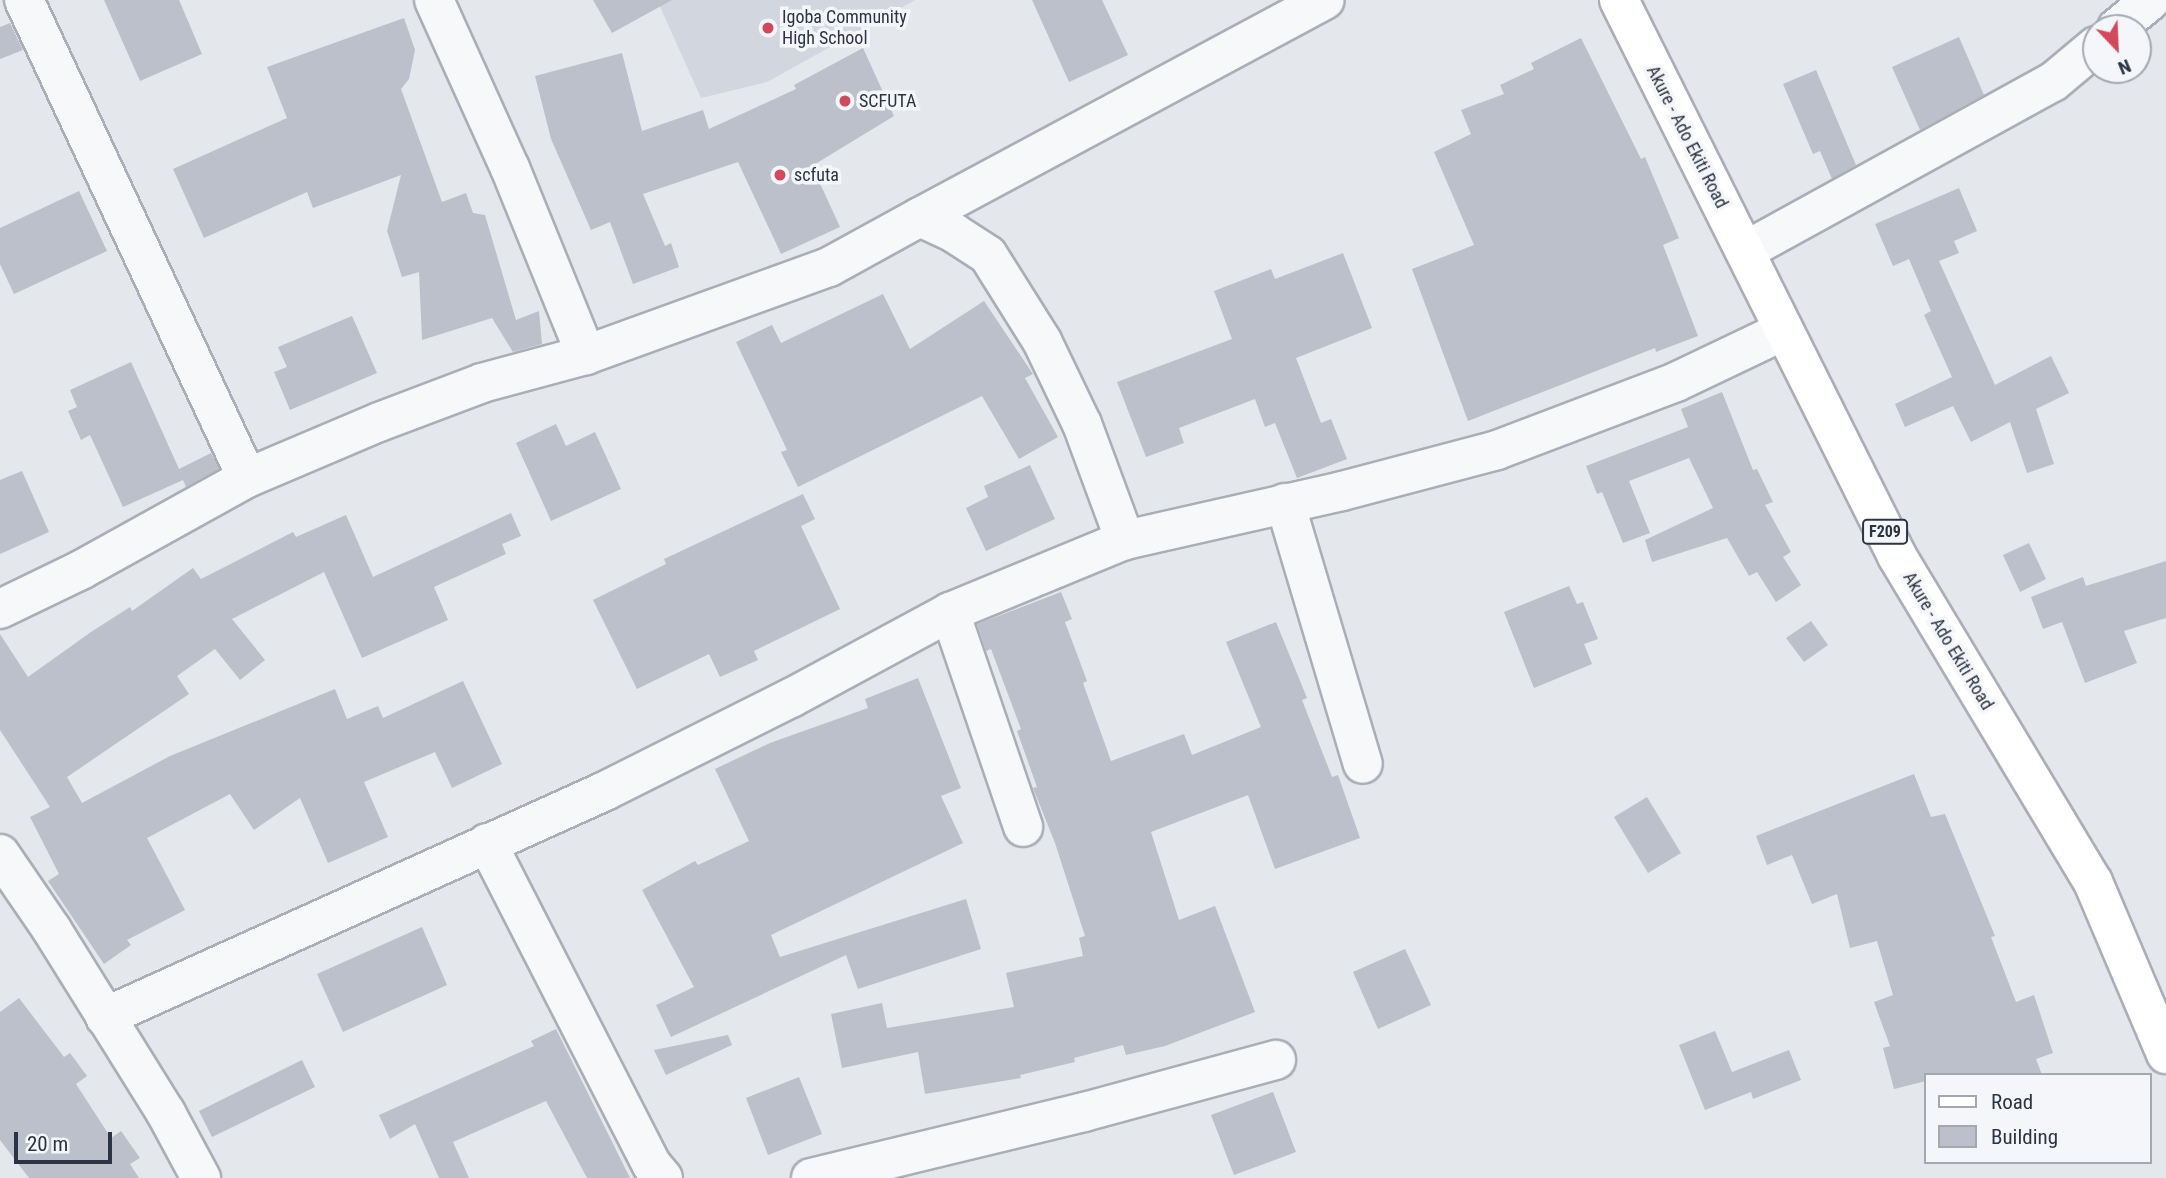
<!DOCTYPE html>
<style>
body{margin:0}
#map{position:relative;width:2166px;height:1178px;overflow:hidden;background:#e4e7ec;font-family:"Roboto Condensed",sans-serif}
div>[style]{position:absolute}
.built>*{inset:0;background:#d2d6de}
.building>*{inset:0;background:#bbc0ca}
.roads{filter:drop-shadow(2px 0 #a9aeb7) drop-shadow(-2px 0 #a9aeb7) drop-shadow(0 2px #a9aeb7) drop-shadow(0 -2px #a9aeb7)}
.minor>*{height:38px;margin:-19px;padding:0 19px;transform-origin:19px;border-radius:19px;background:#f7f8fa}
.major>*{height:38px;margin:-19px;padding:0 19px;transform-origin:19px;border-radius:19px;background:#fff}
.dots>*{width:19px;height:19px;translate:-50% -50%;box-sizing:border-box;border:4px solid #f4f6f9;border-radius:50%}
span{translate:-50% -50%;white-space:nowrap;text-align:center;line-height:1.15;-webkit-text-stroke:7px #f4f6f9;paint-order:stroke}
.shield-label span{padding:2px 5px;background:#f4f6f9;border:2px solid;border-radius:5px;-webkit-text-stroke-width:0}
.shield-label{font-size:16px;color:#2b3445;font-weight:700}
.poi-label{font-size:18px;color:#2b3445}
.left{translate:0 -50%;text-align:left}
.street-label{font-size:18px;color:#2b3445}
.legend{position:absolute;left:1924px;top:1073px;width:228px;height:91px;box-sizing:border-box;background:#f4f6f9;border:2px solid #a4a8b1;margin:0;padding:9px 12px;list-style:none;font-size:21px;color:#2b3445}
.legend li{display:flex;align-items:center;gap:14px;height:35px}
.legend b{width:35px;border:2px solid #a4a8b1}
.north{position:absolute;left:2082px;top:14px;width:70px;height:70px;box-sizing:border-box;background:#f4f6f9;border:2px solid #a4a8b1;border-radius:50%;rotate:157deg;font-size:19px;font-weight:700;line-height:28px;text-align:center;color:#2b3445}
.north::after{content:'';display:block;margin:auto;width:24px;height:32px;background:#d1495b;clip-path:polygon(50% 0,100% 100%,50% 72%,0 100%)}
.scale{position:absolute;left:14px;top:1132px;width:98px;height:32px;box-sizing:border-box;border:4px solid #2b3445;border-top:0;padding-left:9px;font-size:21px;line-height:24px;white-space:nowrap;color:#2b3445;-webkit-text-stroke:5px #f4f6f9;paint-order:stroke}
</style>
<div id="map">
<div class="built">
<div style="clip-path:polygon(657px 0,915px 0,767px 82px,701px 98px)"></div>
</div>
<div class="building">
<div style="clip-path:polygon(104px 0,179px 0,202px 54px,140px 81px)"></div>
<div style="clip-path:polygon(593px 0,672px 0,612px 33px)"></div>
<div style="clip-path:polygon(1032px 0,1102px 0,1128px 55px,1069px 82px)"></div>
<div style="clip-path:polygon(404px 18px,415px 50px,409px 79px,401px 89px,442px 202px,466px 193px,473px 213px,485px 215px,516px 320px,539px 311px,542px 344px,513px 352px,492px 318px,422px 340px,419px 272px,402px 277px,387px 231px,401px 175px,313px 208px,307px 192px,204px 238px,173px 169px,287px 118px,267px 67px)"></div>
<div style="clip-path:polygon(10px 23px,23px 50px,0 59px,0 27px)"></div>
<div style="clip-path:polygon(1959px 37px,1984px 95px,1920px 130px,1892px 67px)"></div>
<div style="clip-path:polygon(1581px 38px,1641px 159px,1645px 157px,1679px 238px,1663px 245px,1698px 336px,1656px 352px,1655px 348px,1468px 421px,1412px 269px,1474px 245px,1434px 152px,1471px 134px,1461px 110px,1504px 94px,1500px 85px,1534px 69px,1531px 63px)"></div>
<div style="clip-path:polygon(863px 48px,894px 116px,812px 166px,840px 227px,781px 254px,738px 162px,643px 194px,665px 246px,671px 243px,679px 267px,633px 284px,610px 222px,591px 230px,551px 139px,535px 76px,622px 53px,642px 131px,703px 110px,709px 129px,796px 89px,794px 85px)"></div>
<div style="clip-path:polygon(1816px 70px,1856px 165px,1832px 179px,1820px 151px,1813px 154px,1783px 84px)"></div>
<div style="clip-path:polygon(1959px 188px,1977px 231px,1954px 241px,1959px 253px,1939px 261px,1995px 385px,2051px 356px,2069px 393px,2036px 409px,2054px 464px,2027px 473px,2010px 422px,1971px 442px,1953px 406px,1905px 427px,1895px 404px,1952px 377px,1924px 315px,1931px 311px,1909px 259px,1893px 266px,1875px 224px)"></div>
<div style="clip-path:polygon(79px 191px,107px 251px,14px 294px,0 264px,0 228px)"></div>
<div style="clip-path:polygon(1343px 253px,1372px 328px,1296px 358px,1321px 423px,1331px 419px,1347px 459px,1297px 478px,1275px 423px,1265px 427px,1255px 399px,1179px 428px,1184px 443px,1146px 457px,1117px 382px,1232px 339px,1214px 291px,1271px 269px,1275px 279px)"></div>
<div style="clip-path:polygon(883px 294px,910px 349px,984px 301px,1033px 374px,1025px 378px,1058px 437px,1019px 459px,982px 396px,798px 487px,781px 452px,787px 450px,736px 342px,772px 325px,781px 343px)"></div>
<div style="clip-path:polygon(352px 316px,377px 373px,290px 410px,274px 372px,287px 367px,278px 347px)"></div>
<div style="clip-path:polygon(131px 362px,179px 469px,211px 453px,219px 469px,186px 487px,183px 480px,123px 507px,90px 435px,81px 440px,68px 411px,77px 407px,70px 390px)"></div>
<div style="clip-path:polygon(1722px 392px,1753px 470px,1757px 469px,1773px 502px,1765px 505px,1791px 552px,1783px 557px,1801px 585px,1776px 602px,1757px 572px,1749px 576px,1727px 538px,1652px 562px,1645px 540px,1713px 508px,1689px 458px,1629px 481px,1650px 533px,1623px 543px,1602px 492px,1597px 494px,1586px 466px,1688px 427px,1681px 409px)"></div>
<div style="clip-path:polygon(556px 424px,566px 446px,595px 432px,621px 489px,551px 521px,516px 443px)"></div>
<div style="clip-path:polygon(1030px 465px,1055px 519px,986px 551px,966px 508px,988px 497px,984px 486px)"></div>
<div style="clip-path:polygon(22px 471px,49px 532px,0 554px,0 480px)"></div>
<div style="clip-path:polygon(803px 494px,815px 519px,801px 526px,840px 609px,754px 651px,758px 660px,720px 677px,709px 654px,637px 689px,593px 600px,666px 564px,664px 559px)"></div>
<div style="clip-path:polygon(511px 513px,521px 536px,502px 544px,506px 554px,434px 587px,448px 620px,362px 658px,324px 572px,232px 619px,265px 660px,240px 680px,215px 649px,177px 676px,189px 694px,67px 777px,82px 803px,170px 756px,335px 689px,347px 719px,378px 706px,383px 718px,463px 681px,502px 764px,452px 788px,435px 752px,364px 782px,388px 837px,328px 863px,300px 798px,254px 830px,230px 794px,147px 838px,185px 910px,127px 940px,131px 945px,104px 964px,48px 881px,59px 874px,30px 817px,50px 807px,0 730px,0 634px,28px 677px,91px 632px,130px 607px,132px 611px,193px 568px,201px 579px,293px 532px,296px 537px,346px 515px,373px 577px)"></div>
<div style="clip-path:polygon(2029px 543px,2046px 579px,2020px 592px,2003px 555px)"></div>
<div style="clip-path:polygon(2166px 561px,2166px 618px,2124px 631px,2137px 663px,2085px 683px,2062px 622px,2043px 629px,2031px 597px,2083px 577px,2086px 586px)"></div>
<div style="clip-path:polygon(1569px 586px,1577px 604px,1583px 602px,1598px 639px,1584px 644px,1592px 664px,1534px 688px,1504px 612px)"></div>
<div style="clip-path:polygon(1061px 592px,1072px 619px,1065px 622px,1087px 681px,1083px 683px,1111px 761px,1184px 734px,1192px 755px,1261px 727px,1226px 642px,1276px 622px,1307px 698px,1302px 700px,1332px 777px,1338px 775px,1360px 838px,1275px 869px,1248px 795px,1151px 832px,1179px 920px,1215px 906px,1255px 1012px,1165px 1046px,1126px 1055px,1123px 1045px,1074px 1058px,1075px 1062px,1020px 1075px,1021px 1078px,925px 1094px,918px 1052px,842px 1068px,831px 1014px,882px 1003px,887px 1028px,1014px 1007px,1006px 973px,1083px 956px,1079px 938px,1085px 936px,1055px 843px,1033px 788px,1037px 787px,1017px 731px,1021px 729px,991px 649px,986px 651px,977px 624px)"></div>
<div style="clip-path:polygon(1811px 621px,1828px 645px,1804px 662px,1786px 638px)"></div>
<div style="clip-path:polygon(918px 678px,961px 788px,941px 796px,963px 843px,771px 935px,780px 957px,966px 899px,981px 949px,858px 989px,846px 955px,671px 1037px,656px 1005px,694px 987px,642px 890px,695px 861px,698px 865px,749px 841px,715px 769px,770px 743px,868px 708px,865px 699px)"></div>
<div style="clip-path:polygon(1914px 774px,1931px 817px,1945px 814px,1995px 936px,1991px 937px,2016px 1002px,2034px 995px,2053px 1053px,2036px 1059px,2042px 1075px,1926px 1075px,1926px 1081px,1894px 1089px,1883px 1048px,1890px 1046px,1874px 1002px,1893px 995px,1877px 941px,1850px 948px,1837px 894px,1812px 904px,1792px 855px,1767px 865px,1756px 836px)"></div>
<div style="clip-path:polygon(1647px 797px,1681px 853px,1648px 873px,1614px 817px)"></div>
<div style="clip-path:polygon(422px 927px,447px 985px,343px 1032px,317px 974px)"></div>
<div style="clip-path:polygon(1405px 949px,1431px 1005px,1378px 1029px,1353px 972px)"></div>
<div style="clip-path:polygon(19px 998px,64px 1057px,70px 1053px,87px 1076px,76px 1084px,111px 1138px,121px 1131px,140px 1158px,130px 1164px,139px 1178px,29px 1178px,0 1140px,0 1012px)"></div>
<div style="clip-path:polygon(556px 1029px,630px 1178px,587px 1178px,546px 1101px,453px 1142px,469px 1178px,439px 1178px,415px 1124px,390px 1139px,379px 1115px,534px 1046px,531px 1041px)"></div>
<div style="clip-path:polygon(1715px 1031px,1732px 1072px,1789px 1050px,1801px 1080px,1753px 1099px,1751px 1092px,1705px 1110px,1679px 1045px)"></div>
<div style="clip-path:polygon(728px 1035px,732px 1045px,666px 1075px,654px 1050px)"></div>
<div style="clip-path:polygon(302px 1060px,315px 1087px,212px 1137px,199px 1111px)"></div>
<div style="clip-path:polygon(799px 1077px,822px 1134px,768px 1155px,746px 1098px)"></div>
<div style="clip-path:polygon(1273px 1092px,1296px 1152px,1234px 1175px,1211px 1115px)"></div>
</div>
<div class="roads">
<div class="minor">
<div style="left:24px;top:0;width:527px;rotate:64.99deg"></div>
<div style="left:434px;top:0;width:184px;rotate:65.7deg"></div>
<div style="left:510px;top:168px;width:202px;rotate:67.9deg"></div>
<div style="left:2117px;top:28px;width:44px;rotate:-39.5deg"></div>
<div style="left:920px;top:217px;width:459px;rotate:-28.2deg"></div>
<div style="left:1745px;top:251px;width:351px;rotate:-28.8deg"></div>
<div style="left:2053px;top:82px;width:56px;rotate:-39.9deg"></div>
<div style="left:1285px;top:503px;width:272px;rotate:73.4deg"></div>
<div style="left:0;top:609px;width:90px;rotate:-25.7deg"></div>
<div style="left:81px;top:570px;width:190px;rotate:-29deg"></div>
<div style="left:247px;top:478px;width:143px;rotate:-23deg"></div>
<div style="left:379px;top:422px;width:110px;rotate:-20.7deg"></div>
<div style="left:482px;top:383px;width:108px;rotate:-15.1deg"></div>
<div style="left:586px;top:355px;width:258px;rotate:-19.9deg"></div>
<div style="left:829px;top:267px;width:104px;rotate:-28.8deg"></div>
<div style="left:920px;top:217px;width:38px;rotate:25deg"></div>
<div style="left:954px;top:233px;width:40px;rotate:32.9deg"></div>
<div style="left:988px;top:255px;width:102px;rotate:57.9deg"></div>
<div style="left:1042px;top:341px;width:92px;rotate:64.3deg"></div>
<div style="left:1082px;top:424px;width:124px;rotate:69.7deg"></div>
<div style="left:950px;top:612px;width:227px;rotate:71.2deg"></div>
<div style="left:487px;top:843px;width:362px;rotate:62.9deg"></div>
<div style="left:652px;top:1165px;width:17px;rotate:50deg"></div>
<div style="left:0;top:854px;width:92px;rotate:55.6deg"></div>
<div style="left:52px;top:930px;width:216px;rotate:58.1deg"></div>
<div style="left:166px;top:1113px;width:74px;rotate:61.7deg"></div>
<div style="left:105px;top:1017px;width:549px;rotate:-24.32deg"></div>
<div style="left:605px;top:791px;width:208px;rotate:-26.6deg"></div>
<div style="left:791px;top:698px;width:181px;rotate:-28.4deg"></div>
<div style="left:950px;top:612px;width:189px;rotate:-22.4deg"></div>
<div style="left:1125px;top:540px;width:222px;rotate:-12.7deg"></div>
<div style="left:1342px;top:491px;width:160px;rotate:-14.8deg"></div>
<div style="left:1497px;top:450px;width:191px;rotate:-20.8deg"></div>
<div style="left:1676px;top:382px;width:119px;rotate:-25.5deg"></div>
<div style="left:811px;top:1178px;width:281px;rotate:-13.6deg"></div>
<div style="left:1084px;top:1112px;width:199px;rotate:-15.2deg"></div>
</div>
<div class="major">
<div style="left:1619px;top:0;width:622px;rotate:63.43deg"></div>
<div style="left:1897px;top:556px;width:380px;rotate:59deg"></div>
<div style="left:2093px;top:882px;width:187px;rotate:67deg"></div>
</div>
</div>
<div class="dots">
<div style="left:768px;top:28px;background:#d1495b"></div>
<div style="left:845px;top:101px;background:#d1495b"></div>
<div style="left:780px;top:175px;background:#d1495b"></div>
</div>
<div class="shield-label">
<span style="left:1885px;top:532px">F209</span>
</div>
<div class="poi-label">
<span class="left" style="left:782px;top:28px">Igoba Community<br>High School</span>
<span class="left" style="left:859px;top:101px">SCFUTA</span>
<span class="left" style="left:794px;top:175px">scfuta</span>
</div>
<div class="street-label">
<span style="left:1687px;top:137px;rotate:63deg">Akure - Ado Ekiti Road</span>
<span style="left:1948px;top:641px;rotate:59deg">Akure - Ado Ekiti Road</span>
</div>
<ul class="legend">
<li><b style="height:9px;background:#fff"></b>Road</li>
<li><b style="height:19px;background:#bbc0ca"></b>Building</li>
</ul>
<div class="north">N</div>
<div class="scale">20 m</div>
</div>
